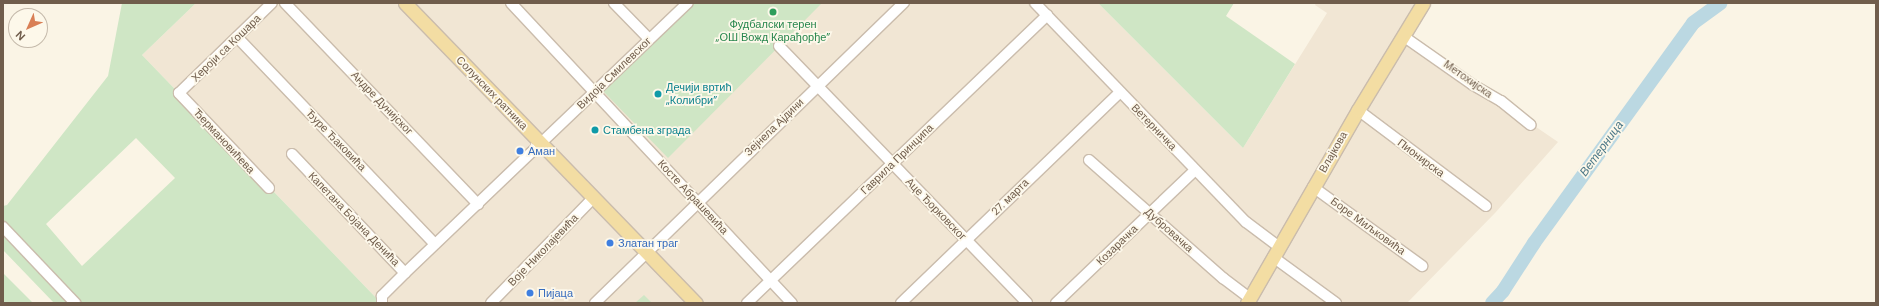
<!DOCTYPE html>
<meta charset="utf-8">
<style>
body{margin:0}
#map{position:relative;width:1879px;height:306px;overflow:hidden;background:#faf4e5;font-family:"DM Sans",sans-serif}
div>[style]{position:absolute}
.residential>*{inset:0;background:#f1e6d4}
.green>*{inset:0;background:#cfe6c5}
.river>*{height:14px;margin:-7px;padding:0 7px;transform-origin:7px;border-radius:7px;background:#bbd8e2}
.roads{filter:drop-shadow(1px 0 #cabcac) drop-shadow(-1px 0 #cabcac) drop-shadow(0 1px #cabcac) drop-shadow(0 -1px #cabcac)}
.minor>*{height:10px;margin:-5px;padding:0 5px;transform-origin:5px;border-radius:5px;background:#fff}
.major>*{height:13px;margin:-6.5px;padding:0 6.5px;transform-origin:6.5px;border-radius:6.5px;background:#f3dda3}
.dots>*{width:11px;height:11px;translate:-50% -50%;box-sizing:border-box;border:2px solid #fdf8ea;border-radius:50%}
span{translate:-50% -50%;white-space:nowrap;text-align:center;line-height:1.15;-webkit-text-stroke:3.5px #fdf8ea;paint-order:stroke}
.leisure-label{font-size:11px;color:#27864d}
.street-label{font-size:11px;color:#705d4c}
.culture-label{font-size:11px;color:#0d838f}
.left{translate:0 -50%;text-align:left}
.shop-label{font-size:11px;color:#366cbe}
.water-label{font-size:12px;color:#4c7888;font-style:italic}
.frame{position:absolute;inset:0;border:4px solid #705d4c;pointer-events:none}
.north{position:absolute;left:8px;top:8px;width:40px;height:40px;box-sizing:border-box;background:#fdf8ea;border:1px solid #c5baab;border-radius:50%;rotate:225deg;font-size:11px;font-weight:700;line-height:16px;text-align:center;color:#705d4c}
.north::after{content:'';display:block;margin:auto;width:14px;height:18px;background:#d97f55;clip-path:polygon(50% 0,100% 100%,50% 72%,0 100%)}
</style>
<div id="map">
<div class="residential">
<div style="clip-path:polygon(196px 3px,1098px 3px,1243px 148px,1327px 13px,1315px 5px,1316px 3px,1423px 3px,1403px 36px,1558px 142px,1495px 213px,1407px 303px,381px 303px,142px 55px)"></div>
</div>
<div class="green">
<div style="clip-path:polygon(evenodd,122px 3px,196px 3px,142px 55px,381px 303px,54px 303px,3px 250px,3px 206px,7px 205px,108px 76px,122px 3px,136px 138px,175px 178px,82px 266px,46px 224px,136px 138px)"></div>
<div style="clip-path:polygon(695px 3px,822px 3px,668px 158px,603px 91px)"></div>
<div style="clip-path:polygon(1098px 3px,1234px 3px,1226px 16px,1295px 64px,1243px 148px)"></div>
<div style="clip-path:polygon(3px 273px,33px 303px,3px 303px)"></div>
<div style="clip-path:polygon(644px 295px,652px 303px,635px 303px)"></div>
</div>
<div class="river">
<div style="left:1492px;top:303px;width:16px;rotate:-47deg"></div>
<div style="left:1503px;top:291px;width:57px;rotate:-57.1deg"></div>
<div style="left:1534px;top:243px;width:271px;rotate:-54.1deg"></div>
<div style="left:1693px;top:23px;width:34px;rotate:-36deg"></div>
</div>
<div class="roads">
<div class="minor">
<div style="left:285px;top:3px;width:279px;rotate:46.2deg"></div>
<div style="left:511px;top:3px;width:411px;rotate:46.9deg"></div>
<div style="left:614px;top:3px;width:50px;rotate:45.8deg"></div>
<div style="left:1035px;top:3px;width:304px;rotate:46.1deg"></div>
<div style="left:1246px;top:222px;width:40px;rotate:37deg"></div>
<div style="left:1403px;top:36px;width:85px;rotate:35deg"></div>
<div style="left:1473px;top:85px;width:32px;rotate:30deg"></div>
<div style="left:1501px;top:101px;width:38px;rotate:39deg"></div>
<div style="left:237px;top:37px;width:286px;rotate:46.3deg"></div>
<div style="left:779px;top:46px;width:357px;rotate:46deg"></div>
<div style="left:1358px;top:110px;width:160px;rotate:36.9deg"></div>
<div style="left:292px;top:154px;width:164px;rotate:46.5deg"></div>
<div style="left:405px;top:273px;width:33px;rotate:135deg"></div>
<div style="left:382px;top:296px;width:7px;rotate:90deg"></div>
<div style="left:1089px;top:160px;width:179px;rotate:41.4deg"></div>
<div style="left:1223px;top:278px;width:34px;rotate:37deg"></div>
<div style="left:1313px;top:187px;width:135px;rotate:35.9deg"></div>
<div style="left:269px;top:188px;width:131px;rotate:-133.5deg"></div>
<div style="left:179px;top:93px;width:129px;rotate:-44.1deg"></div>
<div style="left:3px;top:227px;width:105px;rotate:46.5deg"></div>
<div style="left:1273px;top:257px;width:78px;rotate:36.1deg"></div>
<div style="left:405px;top:273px;width:391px;rotate:-43.7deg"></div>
<div style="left:491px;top:303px;width:148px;rotate:-45.8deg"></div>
<div style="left:595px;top:303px;width:431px;rotate:-44.2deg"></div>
<div style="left:747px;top:303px;width:416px;rotate:-43.8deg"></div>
<div style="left:901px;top:303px;width:304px;rotate:-43.9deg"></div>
<div style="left:1056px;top:303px;width:192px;rotate:-43.7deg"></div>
</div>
<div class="major">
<div style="left:405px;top:3px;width:418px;rotate:45.9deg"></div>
<div style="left:1247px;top:303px;width:223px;rotate:-60.1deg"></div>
<div style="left:1358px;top:110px;width:125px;rotate:-58.7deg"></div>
</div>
</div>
<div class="dots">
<div style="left:773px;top:12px;background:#2e9e5b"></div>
<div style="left:658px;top:94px;background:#0f9aa8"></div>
<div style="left:595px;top:130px;background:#0f9aa8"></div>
<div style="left:520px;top:151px;background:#3f7fe0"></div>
<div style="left:610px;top:243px;background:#3f7fe0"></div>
<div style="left:530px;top:293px;background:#3f7fe0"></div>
</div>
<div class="leisure-label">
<span style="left:773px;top:31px">Фудбалски терен<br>„ОШ Вожд Карађорђе”</span>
</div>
<div class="street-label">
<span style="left:226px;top:48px;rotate:-44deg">Хероји са Кошара</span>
<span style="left:614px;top:73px;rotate:-44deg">Видоја Смилевског</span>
<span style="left:1468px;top:79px;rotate:35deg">Метохијска</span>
<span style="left:492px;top:93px;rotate:46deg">Солунских ратника</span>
<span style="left:382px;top:103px;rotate:46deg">Андре Дунијског</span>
<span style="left:774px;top:127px;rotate:-44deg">Зејнела Ајдини</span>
<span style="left:1154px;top:127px;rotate:46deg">Ветерничка</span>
<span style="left:336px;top:140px;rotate:46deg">Ђуре Ђаковића</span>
<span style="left:224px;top:141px;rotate:47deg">Ђермановићева</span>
<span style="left:1333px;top:152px;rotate:-60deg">Влајкова</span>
<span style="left:1421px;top:158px;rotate:37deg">Пионирска</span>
<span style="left:897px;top:159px;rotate:-44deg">Гаврила Принципа</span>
<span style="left:693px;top:197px;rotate:47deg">Косте Абрашевића</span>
<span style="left:1010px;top:197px;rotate:-44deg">27. марта</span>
<span style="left:936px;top:209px;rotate:46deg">Аце Ђорковског</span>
<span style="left:354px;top:219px;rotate:46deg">Капетана Бојана Денића</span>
<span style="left:1368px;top:226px;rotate:36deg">Боре Миљковића</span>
<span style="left:1169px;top:230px;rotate:42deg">Дубровачка</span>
<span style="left:1117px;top:245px;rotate:-44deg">Козарачка</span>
<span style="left:543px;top:250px;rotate:-46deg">Воје Николајевића</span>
</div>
<div class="culture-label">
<span class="left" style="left:666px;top:94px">Дечији вртић<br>„Колибри”</span>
<span class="left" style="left:603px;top:130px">Стамбена зграда</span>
</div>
<div class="shop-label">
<span class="left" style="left:528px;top:151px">Аман</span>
<span class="left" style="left:618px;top:243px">Златан траг</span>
<span class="left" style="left:538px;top:293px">Пијаца</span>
</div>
<div class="water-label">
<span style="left:1602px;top:149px;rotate:-54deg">Ветерница</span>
</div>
<div class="frame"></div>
<div class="north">N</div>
</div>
